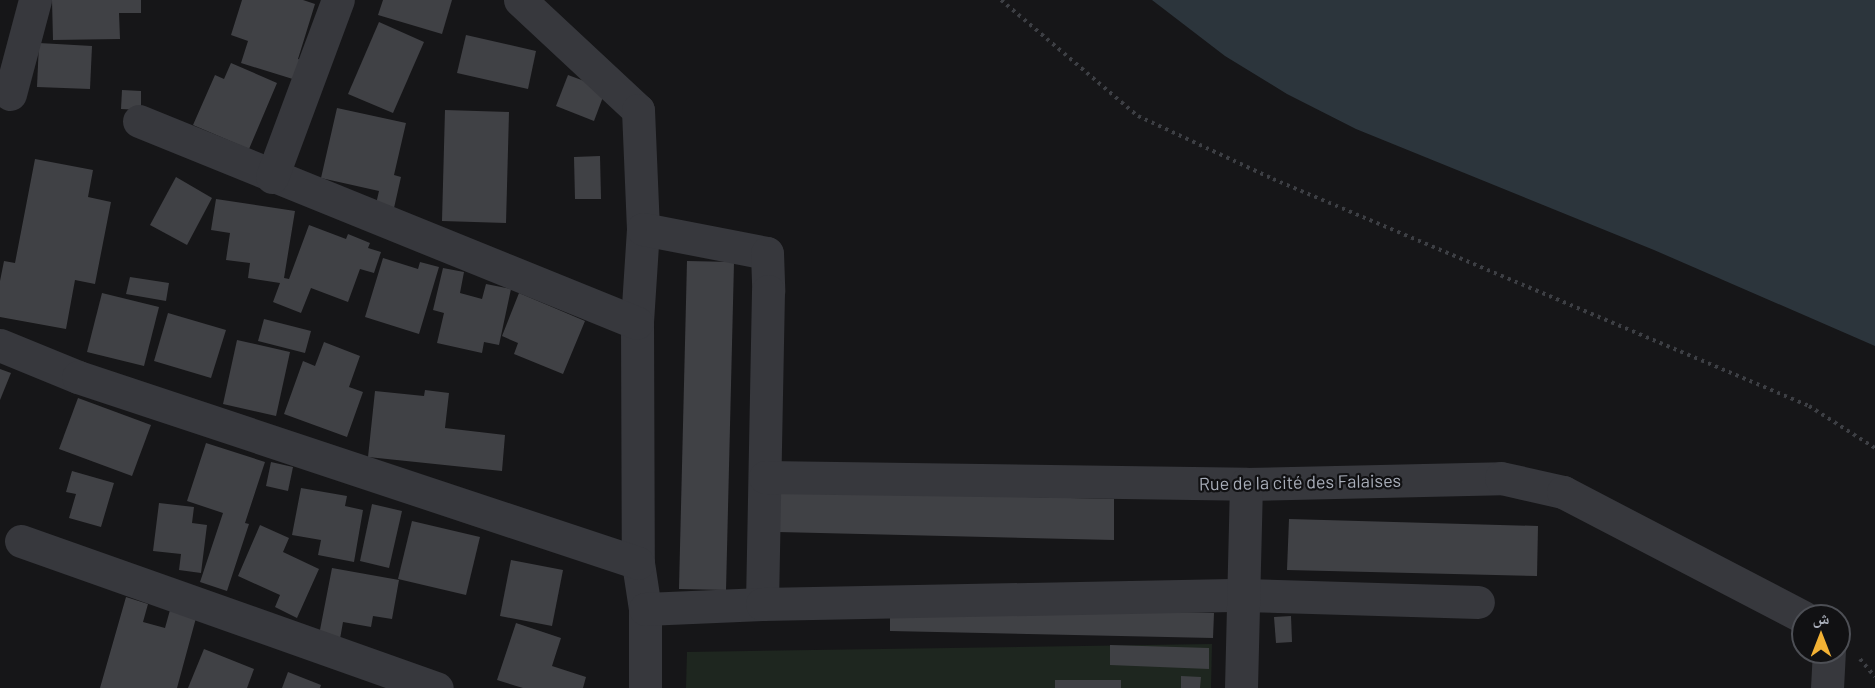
<!DOCTYPE html>
<meta charset="utf-8">
<style>
body{margin:0}
#map{position:relative;width:1875px;height:688px;overflow:hidden;background:#161618;font-family:Barlow,"Noto Naskh Arabic",sans-serif}
div>[style]{position:absolute}
.green>*{inset:0;background:#1e261f}
.water>*{inset:0;background:#2c353c}
.building>*{inset:0;background:#404145}
.path>*{height:4px;margin-top:-2px;transform-origin:0;background:repeating-linear-gradient(90deg,#3d3f44 0 3px,transparent 0 7.5px)}
.minor>*{height:33px;margin:-16.5px;padding:0 16.5px;transform-origin:16.5px;border-radius:16.5px;background:#37383d}
span{translate:-50% -50%;white-space:nowrap;text-align:center;line-height:1.15;-webkit-text-stroke:4.5px #111113;paint-order:stroke}
.street-label{font-size:18px;color:#a8adb8}
.north{position:absolute;left:1791px;top:604px;width:60px;height:60px;box-sizing:border-box;background:#111113;border:2px solid #4d4f55;border-radius:50%;rotate:0deg;font-size:16px;font-weight:700;line-height:24px;text-align:center;color:#a8adb8}
.north::after{content:'';display:block;margin:auto;width:21px;height:27px;background:#f2b134;clip-path:polygon(50% 0,100% 100%,50% 72%,0 100%)}
</style>
<div id="map">
<div class="green">
<div style="clip-path:polygon(1212px 644px,1211px 688px,686px 688px,687px 652px)"></div>
</div>
<div class="water">
<div style="clip-path:polygon(1152px 0,1875px 0,1875px 346px,1654px 250px,1356px 129px,1287px 94px,1225px 56px)"></div>
</div>
<div class="building">
<div style="clip-path:polygon(52px 0,141px 0,141px 13px,119px 13px,120px 39px,53px 40px)"></div>
<div style="clip-path:polygon(242px 0,303px 0,315px 4px,298px 59px,302px 60px,296px 80px,241px 63px,248px 41px,231px 35px)"></div>
<div style="clip-path:polygon(383px 0,452px 0,442px 34px,378px 15px)"></div>
<div style="clip-path:polygon(379px 22px,424px 42px,393px 113px,348px 94px)"></div>
<div style="clip-path:polygon(466px 35px,536px 51px,528px 89px,457px 73px)"></div>
<div style="clip-path:polygon(39px 43px,92px 46px,90px 89px,37px 87px)"></div>
<div style="clip-path:polygon(231px 63px,277px 83px,249px 149px,193px 125px,215px 75px,224px 79px)"></div>
<div style="clip-path:polygon(568px 75px,606px 89px,594px 121px,556px 106px)"></div>
<div style="clip-path:polygon(122px 90px,141px 91px,141px 110px,121px 109px)"></div>
<div style="clip-path:polygon(337px 108px,406px 123px,394px 175px,401px 177px,394px 208px,376px 204px,379px 191px,321px 178px)"></div>
<div style="clip-path:polygon(445px 110px,509px 112px,506px 223px,442px 221px)"></div>
<div style="clip-path:polygon(600px 156px,601px 199px,575px 199px,574px 157px)"></div>
<div style="clip-path:polygon(35px 159px,93px 170px,88px 197px,111px 202px,95px 284px,75px 280px,66px 329px,0 317px,0 281px,4px 261px,15px 263px)"></div>
<div style="clip-path:polygon(176px 177px,212px 198px,187px 245px,150px 225px)"></div>
<div style="clip-path:polygon(216px 199px,295px 211px,284px 278px,289px 279px,309px 225px,346px 239px,348px 234px,370px 243px,368px 248px,381px 252px,374px 273px,360px 269px,348px 302px,311px 288px,301px 313px,273px 302px,280px 283px,248px 278px,250px 263px,226px 260px,230px 233px,211px 230px)"></div>
<div style="clip-path:polygon(383px 258px,418px 269px,420px 262px,439px 267px,419px 334px,365px 317px)"></div>
<div style="clip-path:polygon(687px 261px,734px 262px,726px 590px,679px 589px)"></div>
<div style="clip-path:polygon(443px 268px,464px 272px,460px 293px,482px 299px,486px 284px,511px 289px,499px 345px,484px 342px,482px 353px,437px 343px,444px 313px,433px 310px)"></div>
<div style="clip-path:polygon(130px 277px,169px 283px,166px 301px,126px 294px)"></div>
<div style="clip-path:polygon(102px 293px,159px 307px,144px 366px,87px 352px)"></div>
<div style="clip-path:polygon(519px 293px,585px 321px,563px 374px,514px 354px,518px 343px,502px 336px)"></div>
<div style="clip-path:polygon(168px 313px,226px 330px,211px 378px,154px 361px)"></div>
<div style="clip-path:polygon(264px 319px,311px 331px,305px 353px,258px 341px)"></div>
<div style="clip-path:polygon(237px 340px,290px 352px,276px 416px,223px 404px)"></div>
<div style="clip-path:polygon(324px 342px,360px 356px,349px 387px,363px 392px,347px 437px,284px 414px,303px 361px,315px 366px)"></div>
<div style="clip-path:polygon(0 369px,11px 373px,0 400px)"></div>
<div style="clip-path:polygon(425px 390px,449px 393px,445px 428px,505px 435px,502px 471px,368px 457px,375px 391px,424px 396px)"></div>
<div style="clip-path:polygon(78px 398px,151px 425px,132px 476px,59px 449px)"></div>
<div style="clip-path:polygon(206px 443px,265px 462px,245px 523px,249px 524px,227px 591px,200px 582px,223px 513px,187px 501px)"></div>
<div style="clip-path:polygon(271px 462px,293px 467px,288px 491px,266px 486px)"></div>
<div style="clip-path:polygon(72px 471px,114px 483px,101px 527px,69px 518px,76px 494px,66px 492px)"></div>
<div style="clip-path:polygon(301px 488px,347px 496px,345px 506px,363px 510px,354px 562px,318px 555px,321px 540px,292px 535px)"></div>
<div style="clip-path:polygon(778px 491px,1114px 499px,1114px 540px,778px 532px)"></div>
<div style="clip-path:polygon(159px 503px,194px 507px,192px 523px,207px 525px,201px 573px,179px 570px,181px 554px,153px 551px)"></div>
<div style="clip-path:polygon(372px 504px,402px 511px,389px 568px,360px 561px)"></div>
<div style="clip-path:polygon(1289px 519px,1538px 526px,1537px 576px,1287px 570px)"></div>
<div style="clip-path:polygon(412px 521px,480px 537px,466px 595px,398px 579px)"></div>
<div style="clip-path:polygon(260px 525px,289px 538px,283px 552px,319px 569px,297px 618px,275px 607px,280px 595px,238px 576px)"></div>
<div style="clip-path:polygon(511px 560px,563px 570px,552px 626px,500px 616px)"></div>
<div style="clip-path:polygon(332px 568px,399px 580px,392px 619px,373px 616px,371px 627px,343px 622px,340px 639px,319px 635px)"></div>
<div style="clip-path:polygon(126px 597px,148px 604px,143px 622px,165px 628px,170px 610px,196px 618px,177px 688px,100px 688px)"></div>
<div style="clip-path:polygon(890px 605px,1214px 613px,1213px 638px,890px 631px)"></div>
<div style="clip-path:polygon(1291px 616px,1292px 642px,1276px 643px,1274px 617px)"></div>
<div style="clip-path:polygon(516px 623px,561px 638px,552px 666px,586px 677px,583px 688px,523px 688px,497px 680px)"></div>
<div style="clip-path:polygon(1110px 645px,1209px 648px,1209px 669px,1110px 665px)"></div>
<div style="clip-path:polygon(204px 649px,254px 669px,247px 688px,188px 688px)"></div>
<div style="clip-path:polygon(288px 672px,321px 685px,320px 688px,282px 688px)"></div>
<div style="clip-path:polygon(1181px 676px,1201px 677px,1200px 688px,1181px 688px)"></div>
<div style="clip-path:polygon(1055px 680px,1121px 680px,1121px 688px,1055px 688px)"></div>
</div>
<div class="path">
<div style="left:1001px;top:0;width:180px;rotate:40.3deg"></div>
<div style="left:1138px;top:116px;width:149px;rotate:25deg"></div>
<div style="left:1273px;top:179px;width:582px;rotate:22.95deg"></div>
<div style="left:1809px;top:406px;width:78px;rotate:32.5deg"></div>
<div style="left:1860px;top:659px;width:23px;rotate:50deg"></div>
</div>
<div class="minor">
<div style="left:520px;top:0;width:161px;rotate:43deg"></div>
<div style="left:638px;top:110px;width:119px;rotate:87.6deg"></div>
<div style="left:643px;top:229px;width:94px;rotate:93.7deg"></div>
<div style="left:637px;top:323px;width:240px;rotate:89.8deg"></div>
<div style="left:638px;top:563px;width:47px;rotate:81.3deg"></div>
<div style="left:645px;top:609px;width:79px;rotate:90deg"></div>
<div style="left:10px;top:94px;width:97px;rotate:-75.1deg"></div>
<div style="left:139px;top:121px;width:537px;rotate:22.08deg"></div>
<div style="left:272px;top:177px;width:189px;rotate:-69.6deg"></div>
<div style="left:643px;top:229px;width:126px;rotate:11deg"></div>
<div style="left:767px;top:253px;width:38px;rotate:88deg"></div>
<div style="left:768px;top:291px;width:313px;rotate:91.1deg"></div>
<div style="left:762px;top:604px;width:117px;rotate:177.6deg"></div>
<div style="left:0;top:345px;width:84px;rotate:22.3deg"></div>
<div style="left:78px;top:377px;width:590px;rotate:18.37deg"></div>
<div style="left:765px;top:477px;width:481px;rotate:0.8deg"></div>
<div style="left:1246px;top:484px;width:255px;rotate:-1.3deg"></div>
<div style="left:1501px;top:478px;width:64px;rotate:12.7deg"></div>
<div style="left:1563px;top:492px;width:271px;rotate:27.5deg"></div>
<div style="left:21px;top:541px;width:441px;rotate:19.5deg"></div>
<div style="left:762px;top:604px;width:482px;rotate:-1.1deg"></div>
<div style="left:1244px;top:595px;width:234px;rotate:1.7deg"></div>
<div style="left:1241px;top:688px;width:204px;rotate:-88.6deg"></div>
<div style="left:1827px;top:688px;width:36px;rotate:-87deg"></div>
</div>
<div class="street-label">
<span style="left:1300px;top:482px;rotate:-1deg">Rue de la cité des Falaises</span>
</div>
<div class="north">ش</div>
</div>
